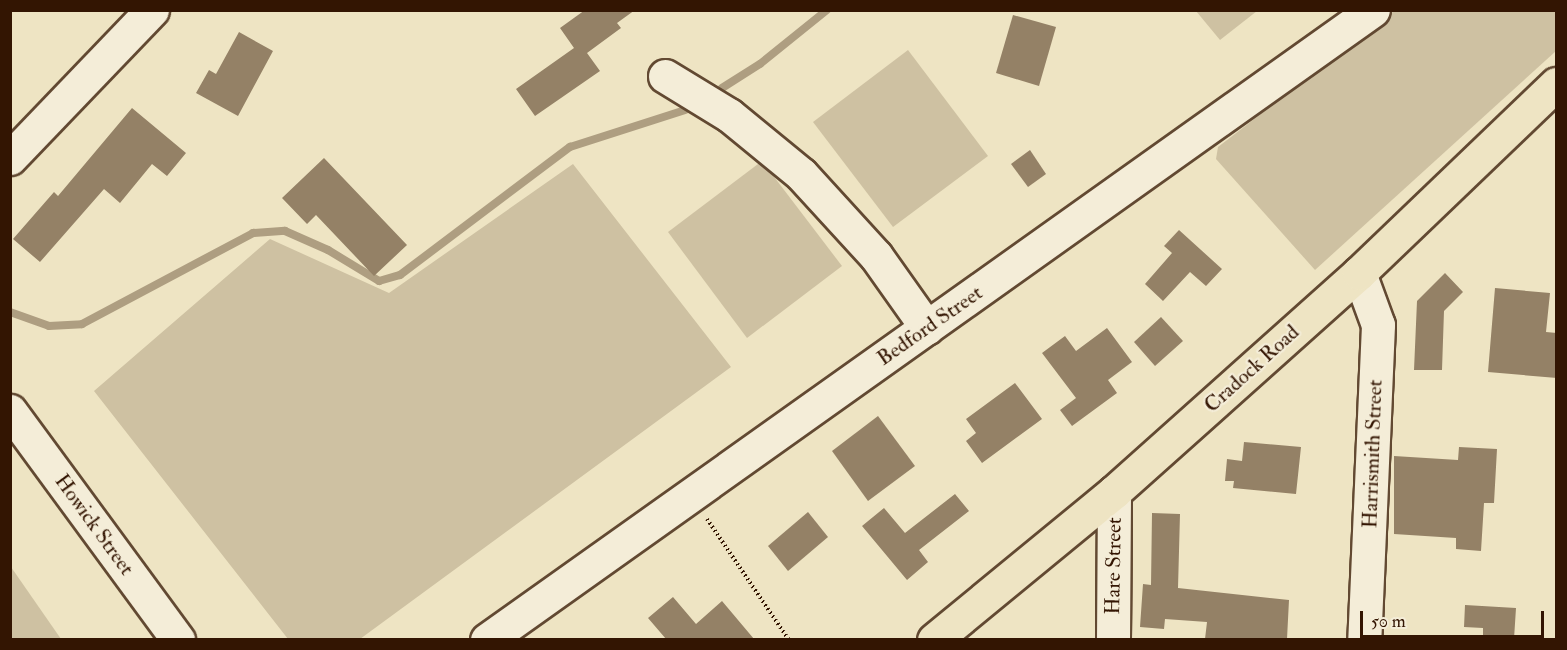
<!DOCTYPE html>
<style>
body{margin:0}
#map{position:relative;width:1567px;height:650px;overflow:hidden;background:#eee4c3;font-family:"IM FELL Double Pica",serif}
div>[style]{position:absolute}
.green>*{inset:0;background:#cec1a2}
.stream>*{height:8px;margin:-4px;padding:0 4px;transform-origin:4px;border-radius:4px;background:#ae9e81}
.building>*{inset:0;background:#948166}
.path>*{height:4px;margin-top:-2px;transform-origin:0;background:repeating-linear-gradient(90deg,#331502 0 1.5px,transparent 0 4.5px)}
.roads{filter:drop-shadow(2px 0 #624932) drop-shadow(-2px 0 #624932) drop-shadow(0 2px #624932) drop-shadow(0 -2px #624932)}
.minor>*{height:33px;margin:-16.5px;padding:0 16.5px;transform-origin:16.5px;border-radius:16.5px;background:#f4edd8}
.major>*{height:33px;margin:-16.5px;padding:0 16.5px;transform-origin:16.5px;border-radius:16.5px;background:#eee4c3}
span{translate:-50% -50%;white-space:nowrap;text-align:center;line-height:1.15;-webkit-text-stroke:4.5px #f4edd8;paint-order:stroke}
.street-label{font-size:21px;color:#331502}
.frame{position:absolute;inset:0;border:12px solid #331502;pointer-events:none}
.scale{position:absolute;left:1360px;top:611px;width:184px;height:27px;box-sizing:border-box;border:3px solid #331502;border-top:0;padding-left:8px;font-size:18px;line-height:21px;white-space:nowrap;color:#331502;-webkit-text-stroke:4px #f4edd8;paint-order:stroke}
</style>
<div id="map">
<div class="green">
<div style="clip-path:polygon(1196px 11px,1257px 11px,1220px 40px)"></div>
<div style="clip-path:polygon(1394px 11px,1556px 11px,1556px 51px,1315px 270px,1216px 159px,1218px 147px)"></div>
<div style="clip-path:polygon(908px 50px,988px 156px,893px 227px,813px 122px)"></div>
<div style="clip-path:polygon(762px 161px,842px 266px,747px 338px,668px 232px)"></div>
<div style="clip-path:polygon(573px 164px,731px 367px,360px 639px,288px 639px,94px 391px,270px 239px,389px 293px)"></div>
<div style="clip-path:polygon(11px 567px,61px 639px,11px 639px)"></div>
</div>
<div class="stream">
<div style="left:722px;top:88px;width:45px;rotate:-32.3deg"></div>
<div style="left:760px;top:64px;width:86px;rotate:-38.9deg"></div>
<div style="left:10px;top:312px;width:41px;rotate:19.7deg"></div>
<div style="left:49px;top:326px;width:33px;rotate:-3deg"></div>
<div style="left:82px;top:324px;width:194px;rotate:-28deg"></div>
<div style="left:253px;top:233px;width:32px;rotate:-4deg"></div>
<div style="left:285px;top:231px;width:47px;rotate:23.8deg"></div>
<div style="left:328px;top:250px;width:60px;rotate:31.3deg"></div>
<div style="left:379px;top:281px;width:22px;rotate:-16deg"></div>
<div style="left:400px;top:275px;width:213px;rotate:-37deg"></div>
<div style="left:570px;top:147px;width:121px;rotate:-17.8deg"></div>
</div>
<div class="building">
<div style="clip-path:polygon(585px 10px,635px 10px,617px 23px,621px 28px,587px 53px,600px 71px,535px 116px,516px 89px,574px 48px,560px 28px)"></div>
<div style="clip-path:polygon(1013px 15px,1056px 27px,1039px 86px,996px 73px)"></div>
<div style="clip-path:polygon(239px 32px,273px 51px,238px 116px,196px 93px,209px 70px,216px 74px)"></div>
<div style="clip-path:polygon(132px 108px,186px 153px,167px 176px,152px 164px,120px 203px,104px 189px,40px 262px,13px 239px,54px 192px,58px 196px)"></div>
<div style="clip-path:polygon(1030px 150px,1046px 174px,1028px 187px,1011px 164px)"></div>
<div style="clip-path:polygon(324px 158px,407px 245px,374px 276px,316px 215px,307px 224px,282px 198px)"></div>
<div style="clip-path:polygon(1179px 230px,1222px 269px,1206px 286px,1190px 272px,1163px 301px,1145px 284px,1172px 253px,1164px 246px)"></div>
<div style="clip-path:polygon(1445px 273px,1463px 292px,1444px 311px,1442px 370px,1414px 370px,1417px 301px)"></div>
<div style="clip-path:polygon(1495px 288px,1550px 293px,1546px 332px,1557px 333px,1557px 378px,1488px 372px)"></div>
<div style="clip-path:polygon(1161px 317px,1183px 341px,1155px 366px,1134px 342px)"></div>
<div style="clip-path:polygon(1107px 328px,1132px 362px,1108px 380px,1117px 393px,1072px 426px,1060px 410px,1076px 398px,1042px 353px,1065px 336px,1076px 351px)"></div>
<div style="clip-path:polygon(1015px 383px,1042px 419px,982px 463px,966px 441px,976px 433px,966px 419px)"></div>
<div style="clip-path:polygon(878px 416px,915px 466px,868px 501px,832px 451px)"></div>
<div style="clip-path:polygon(1244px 442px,1301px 447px,1296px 494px,1233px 488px,1234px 481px,1225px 481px,1227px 459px,1242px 461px)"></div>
<div style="clip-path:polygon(1459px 447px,1497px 449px,1494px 503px,1484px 503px,1481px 551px,1456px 549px,1456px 538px,1394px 534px,1394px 456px,1458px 460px)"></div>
<div style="clip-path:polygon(955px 494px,969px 511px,919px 550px,928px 562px,907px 580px,862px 526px,884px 508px,905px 533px)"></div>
<div style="clip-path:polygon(808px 512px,828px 537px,788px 571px,768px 546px)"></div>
<div style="clip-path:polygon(1152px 513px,1180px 514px,1178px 588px,1289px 600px,1287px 639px,1205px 639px,1207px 622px,1165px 619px,1164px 629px,1140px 627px,1143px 584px,1151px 585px)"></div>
<div style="clip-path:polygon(673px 597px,696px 624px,722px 601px,754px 639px,666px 639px,648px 618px)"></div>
<div style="clip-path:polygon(1465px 605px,1516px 608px,1514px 639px,1483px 639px,1483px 628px,1464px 627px)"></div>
</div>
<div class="path">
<div style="left:707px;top:519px;width:146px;rotate:55.9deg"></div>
</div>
<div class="roads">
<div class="minor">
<div style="left:665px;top:76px;width:75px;rotate:31.4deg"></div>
<div style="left:729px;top:115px;width:93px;rotate:39.3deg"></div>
<div style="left:801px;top:174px;width:111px;rotate:47.6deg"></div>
<div style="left:876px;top:256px;width:88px;rotate:54.7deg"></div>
<div style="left:10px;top:158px;width:205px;rotate:-46.2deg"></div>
<div style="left:1359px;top:273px;width:55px;rotate:69.9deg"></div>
<div style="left:1378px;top:325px;width:315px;rotate:92.5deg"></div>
<div style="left:10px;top:411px;width:284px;rotate:53.7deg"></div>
<div style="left:487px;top:640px;width:1087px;rotate:-35.42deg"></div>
<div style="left:1113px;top:640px;width:148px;rotate:-89.6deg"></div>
</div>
<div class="major">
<div style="left:934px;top:640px;width:233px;rotate:-39.4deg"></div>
<div style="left:1114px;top:492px;width:329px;rotate:-41.8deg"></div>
<div style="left:1359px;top:273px;width:273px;rotate:-43.8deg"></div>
</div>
</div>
<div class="street-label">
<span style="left:930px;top:326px;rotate:-35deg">Bedford Street</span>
<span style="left:1252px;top:369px;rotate:-42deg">Cradock Road</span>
<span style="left:1373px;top:454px;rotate:-88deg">Harrismith Street</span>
<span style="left:94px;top:525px;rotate:54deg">Howick Street</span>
<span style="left:1114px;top:566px;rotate:-89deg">Hare Street</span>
</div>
<div class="frame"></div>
<div class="scale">50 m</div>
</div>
